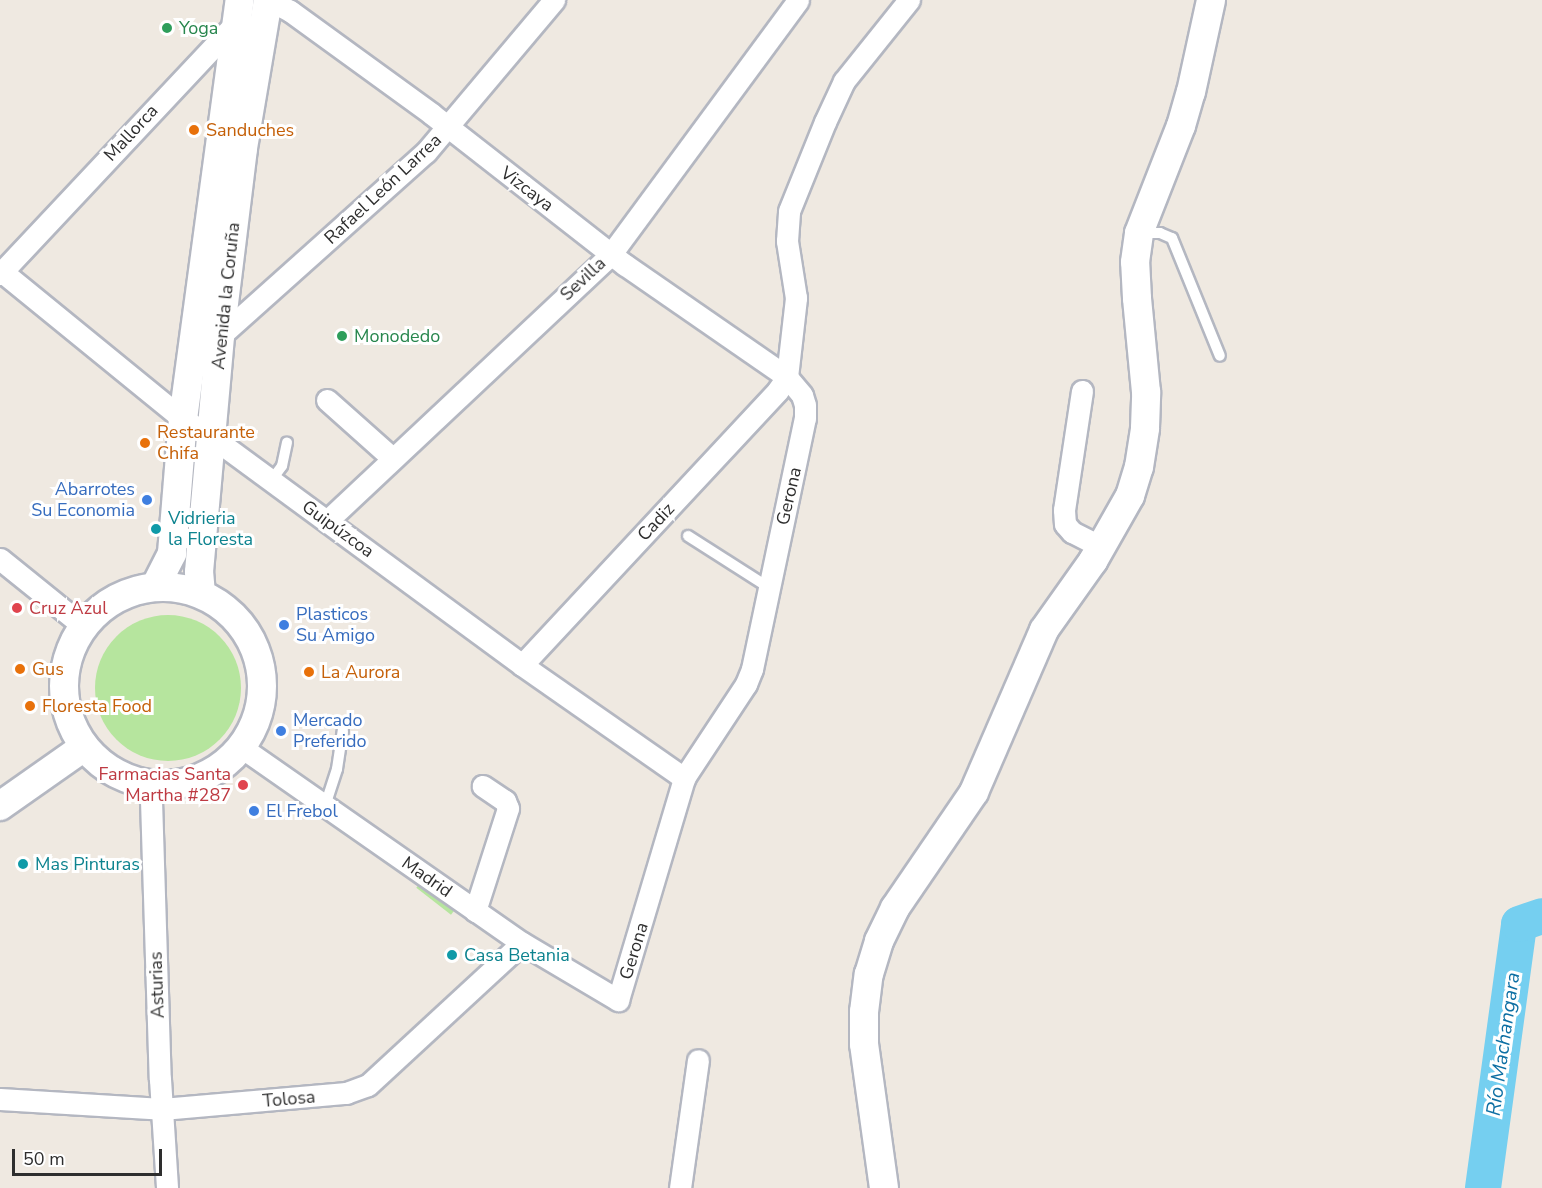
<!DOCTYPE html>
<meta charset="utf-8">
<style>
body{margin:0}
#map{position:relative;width:1542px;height:1188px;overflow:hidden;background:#efe9e1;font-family:"Nunito Sans",sans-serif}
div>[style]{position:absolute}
.green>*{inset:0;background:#b6e59e;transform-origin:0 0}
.round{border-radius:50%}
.river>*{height:36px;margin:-18px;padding:0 18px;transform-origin:18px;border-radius:18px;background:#75cff0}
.roads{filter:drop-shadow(2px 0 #b4b7c1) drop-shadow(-2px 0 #b4b7c1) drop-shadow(0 2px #b4b7c1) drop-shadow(0 -2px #b4b7c1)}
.lane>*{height:10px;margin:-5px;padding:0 5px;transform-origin:5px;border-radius:5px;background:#fff}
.street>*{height:21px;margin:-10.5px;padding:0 10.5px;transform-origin:10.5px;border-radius:10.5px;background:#fff}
.secondary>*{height:28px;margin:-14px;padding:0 14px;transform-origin:14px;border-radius:14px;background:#fff}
.secondary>.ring{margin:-14px;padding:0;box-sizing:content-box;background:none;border:28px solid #fff;border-radius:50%}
.dots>*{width:16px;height:16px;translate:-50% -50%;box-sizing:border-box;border:3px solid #fff;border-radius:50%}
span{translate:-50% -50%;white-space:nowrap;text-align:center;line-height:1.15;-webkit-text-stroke:6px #fff;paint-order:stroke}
.leisure-label{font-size:18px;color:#27864d}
.left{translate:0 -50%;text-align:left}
.food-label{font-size:18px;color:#c56008}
.street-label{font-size:18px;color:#2e2e2e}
.shop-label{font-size:18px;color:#366cbe}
.right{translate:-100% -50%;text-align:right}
.culture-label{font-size:18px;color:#0d838f}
.health-label{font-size:18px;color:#be3a42}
.water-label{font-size:20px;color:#0d6fa3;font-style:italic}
.scale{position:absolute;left:12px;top:1149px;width:150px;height:27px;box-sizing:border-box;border:3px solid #2e2e2e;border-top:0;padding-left:8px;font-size:18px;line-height:21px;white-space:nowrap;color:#2e2e2e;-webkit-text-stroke:4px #fff;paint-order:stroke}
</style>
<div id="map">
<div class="green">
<div class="round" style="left:95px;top:615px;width:146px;height:146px"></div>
<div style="left:420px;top:883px;width:44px;height:6px;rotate:38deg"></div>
</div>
<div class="river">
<div style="left:1483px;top:1188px;width:266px;rotate:-82.2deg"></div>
<div style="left:1519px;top:924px;width:24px;rotate:-19deg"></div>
</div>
<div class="roads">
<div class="lane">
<div style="left:1143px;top:233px;width:17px"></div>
<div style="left:1160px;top:233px;width:13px;rotate:23deg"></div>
<div style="left:1172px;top:238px;width:127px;rotate:67.9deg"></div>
<div style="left:271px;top:481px;width:19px;rotate:-54deg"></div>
<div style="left:282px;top:466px;width:24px;rotate:-78deg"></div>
<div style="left:688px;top:536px;width:95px;rotate:32.5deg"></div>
<div style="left:325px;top:806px;width:39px;rotate:-72deg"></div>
<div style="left:337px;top:769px;width:40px;rotate:-81.5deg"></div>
</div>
<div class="street">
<div style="left:0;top:270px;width:236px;rotate:39.2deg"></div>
<div style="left:183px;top:419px;width:34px;rotate:32deg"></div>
<div style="left:212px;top:437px;width:385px;rotate:36.3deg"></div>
<div style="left:522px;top:665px;width:198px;rotate:34.9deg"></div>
<div style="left:0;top:274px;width:351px;rotate:-46.8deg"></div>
<div style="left:220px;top:336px;width:276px;rotate:-41.8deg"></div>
<div style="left:426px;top:152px;width:199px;rotate:-49.9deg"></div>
<div style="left:1082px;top:391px;width:120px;rotate:98.6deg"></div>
<div style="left:1064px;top:510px;width:14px;rotate:86deg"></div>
<div style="left:1065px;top:524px;width:11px;rotate:49deg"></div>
<div style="left:1072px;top:532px;width:34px;rotate:27deg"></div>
<div style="left:327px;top:400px;width:87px;rotate:41.7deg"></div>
<div style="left:327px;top:521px;width:390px;rotate:-43.2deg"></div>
<div style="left:611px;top:254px;width:315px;rotate:-53.6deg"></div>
<div style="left:0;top:559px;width:107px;rotate:38.9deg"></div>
<div style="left:522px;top:665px;width:376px;rotate:-47deg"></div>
<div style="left:778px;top:390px;width:16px;rotate:-55deg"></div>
<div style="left:787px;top:377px;width:80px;rotate:-83.5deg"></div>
<div style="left:796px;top:298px;width:58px;rotate:-99deg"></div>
<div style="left:787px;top:241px;width:30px;rotate:-86deg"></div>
<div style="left:789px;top:211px;width:96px;rotate:-68deg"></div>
<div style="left:825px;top:122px;width:45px;rotate:-65.1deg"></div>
<div style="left:844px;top:81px;width:104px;rotate:-51.3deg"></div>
<div style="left:241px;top:747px;width:343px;rotate:34.9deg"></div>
<div style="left:522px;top:943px;width:112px;rotate:30.7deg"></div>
<div style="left:618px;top:1000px;width:232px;rotate:-73.4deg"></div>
<div style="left:684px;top:778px;width:113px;rotate:-56.6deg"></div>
<div style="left:746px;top:684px;width:16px;rotate:-68deg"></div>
<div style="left:752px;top:669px;width:257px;rotate:-78.1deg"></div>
<div style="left:805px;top:418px;width:13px;rotate:-90deg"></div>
<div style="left:805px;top:405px;width:10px;rotate:-107deg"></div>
<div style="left:802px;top:395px;width:23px;rotate:-130deg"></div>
<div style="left:787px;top:377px;width:197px;rotate:-145.3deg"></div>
<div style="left:625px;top:265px;width:245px;rotate:-142deg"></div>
<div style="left:432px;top:114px;width:175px;rotate:-144deg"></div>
<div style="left:290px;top:11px;width:24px;rotate:-152deg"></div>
<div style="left:145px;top:783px;width:18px;rotate:71deg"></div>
<div style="left:151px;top:800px;width:279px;rotate:88.2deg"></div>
<div style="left:160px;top:1079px;width:109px;rotate:86.3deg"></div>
<div style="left:475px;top:911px;width:108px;rotate:-72.2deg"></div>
<div style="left:508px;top:808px;width:8px;rotate:-113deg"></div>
<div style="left:505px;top:801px;width:27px;rotate:-146deg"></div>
<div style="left:0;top:1099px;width:162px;rotate:3.5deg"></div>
<div style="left:162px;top:1109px;width:185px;rotate:-5deg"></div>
<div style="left:346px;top:1093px;width:23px;rotate:-20deg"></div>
<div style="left:368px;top:1085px;width:209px;rotate:-42.7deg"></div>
<div style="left:680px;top:1188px;width:129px;rotate:-82deg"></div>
</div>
<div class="secondary">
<div style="left:155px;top:587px;width:38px;rotate:-63deg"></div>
<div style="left:172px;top:553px;width:134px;rotate:-85.3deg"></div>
<div style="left:183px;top:419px;width:423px;rotate:-82.3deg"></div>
<div class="ring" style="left:64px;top:587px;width:170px;height:170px"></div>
<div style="left:201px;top:594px;width:22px;rotate:-95deg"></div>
<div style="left:199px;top:572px;width:237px;rotate:-84.9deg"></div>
<div style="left:220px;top:336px;width:189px;rotate:-83deg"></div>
<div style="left:243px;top:148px;width:150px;rotate:-80.4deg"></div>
<div style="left:0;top:806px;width:103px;rotate:-35.1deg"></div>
<div style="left:884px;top:1188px;width:145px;rotate:-97.9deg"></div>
<div style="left:864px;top:1044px;width:32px;rotate:-90deg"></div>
<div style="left:864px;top:1012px;width:38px;rotate:-83deg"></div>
<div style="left:869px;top:974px;width:34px;rotate:-73deg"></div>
<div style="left:879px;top:941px;width:37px;rotate:-64deg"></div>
<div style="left:895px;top:908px;width:140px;rotate:-55.7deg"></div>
<div style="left:974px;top:792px;width:176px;rotate:-66.6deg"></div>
<div style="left:1044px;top:630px;width:85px;rotate:-54.6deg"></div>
<div style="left:1093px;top:561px;width:75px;rotate:-60.4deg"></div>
<div style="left:1130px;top:496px;width:30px;rotate:-73deg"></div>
<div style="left:1139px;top:467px;width:39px;rotate:-81deg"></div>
<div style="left:1145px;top:428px;width:36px;rotate:-88deg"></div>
<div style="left:1146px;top:392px;width:94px;rotate:-95.5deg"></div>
<div style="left:1137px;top:298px;width:36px;rotate:-93deg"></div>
<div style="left:1135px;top:262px;width:29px;rotate:-82deg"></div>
<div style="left:1139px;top:233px;width:115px;rotate:-68.6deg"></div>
<div style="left:1181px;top:126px;width:35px;rotate:-74deg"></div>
<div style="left:1191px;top:92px;width:94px;rotate:-77.7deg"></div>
</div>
</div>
<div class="dots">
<div style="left:167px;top:28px;background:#2e9e5b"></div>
<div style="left:194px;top:130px;background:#e8710a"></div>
<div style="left:342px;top:336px;background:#2e9e5b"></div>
<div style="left:145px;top:443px;background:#e8710a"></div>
<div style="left:147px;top:500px;background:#3f7fe0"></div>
<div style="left:156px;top:529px;background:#0f9aa8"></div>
<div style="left:17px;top:608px;background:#e0444e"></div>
<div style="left:284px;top:625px;background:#3f7fe0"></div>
<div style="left:20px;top:669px;background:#e8710a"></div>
<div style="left:309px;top:672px;background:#e8710a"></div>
<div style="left:30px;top:706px;background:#e8710a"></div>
<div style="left:281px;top:731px;background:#3f7fe0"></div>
<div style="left:243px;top:785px;background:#e0444e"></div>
<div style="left:254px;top:811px;background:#3f7fe0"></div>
<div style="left:23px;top:864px;background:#0f9aa8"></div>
<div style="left:452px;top:955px;background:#0f9aa8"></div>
</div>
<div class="leisure-label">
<span class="left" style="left:179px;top:28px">Yoga</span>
<span class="left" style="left:354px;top:336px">Monodedo</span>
</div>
<div class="food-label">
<span class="left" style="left:206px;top:130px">Sanduches</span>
<span class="left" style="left:157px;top:443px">Restaurante<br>Chifa</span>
<span class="left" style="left:32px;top:669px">Gus</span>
<span class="left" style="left:321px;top:672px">La Aurora</span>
<span class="left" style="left:42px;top:706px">Floresta Food</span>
</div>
<div class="street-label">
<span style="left:131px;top:133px;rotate:-47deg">Mallorca</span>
<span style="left:383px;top:189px;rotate:-43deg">Rafael León Larrea</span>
<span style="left:527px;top:189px;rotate:37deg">Vizcaya</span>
<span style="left:583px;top:279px;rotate:-43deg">Sevilla</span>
<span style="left:226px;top:296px;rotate:-84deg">Avenida la Coruña</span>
<span style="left:789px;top:496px;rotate:-77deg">Gerona</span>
<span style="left:656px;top:522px;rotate:-47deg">Cadiz</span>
<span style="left:338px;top:529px;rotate:36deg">Guipúzcoa</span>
<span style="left:427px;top:877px;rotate:35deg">Madrid</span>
<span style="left:634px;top:951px;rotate:-73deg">Gerona</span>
<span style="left:157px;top:985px;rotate:-92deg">Asturias</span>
<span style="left:289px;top:1099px;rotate:-5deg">Tolosa</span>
</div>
<div class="shop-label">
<span class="right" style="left:135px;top:500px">Abarrotes<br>Su Economia</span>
<span class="left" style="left:296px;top:625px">Plasticos<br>Su Amigo</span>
<span class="left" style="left:293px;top:731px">Mercado<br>Preferido</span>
<span class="left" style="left:266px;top:811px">El Frebol</span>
</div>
<div class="culture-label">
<span class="left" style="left:168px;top:529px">Vidrieria<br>la Floresta</span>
<span class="left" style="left:35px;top:864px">Mas Pinturas</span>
<span class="left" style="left:464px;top:955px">Casa Betania</span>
</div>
<div class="health-label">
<span class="left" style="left:29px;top:608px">Cruz Azul</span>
<span class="right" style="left:231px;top:785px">Farmacias Santa<br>Martha #287</span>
</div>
<div class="water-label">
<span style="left:1503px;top:1044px;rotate:-82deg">Río Machangara</span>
</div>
<div class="scale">50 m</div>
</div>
